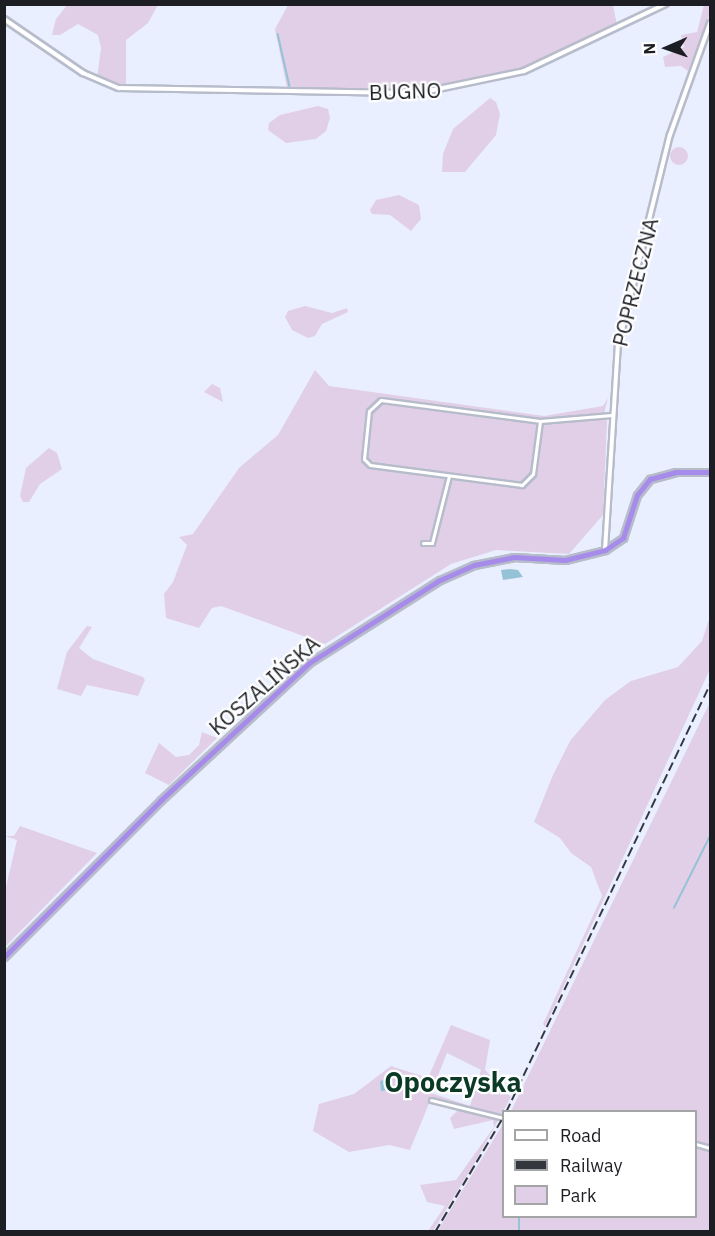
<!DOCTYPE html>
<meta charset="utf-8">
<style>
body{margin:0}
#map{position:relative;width:715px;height:1236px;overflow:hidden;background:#eaefff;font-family:"IBM Plex Sans",sans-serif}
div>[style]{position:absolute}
.green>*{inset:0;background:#e0cfe6}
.round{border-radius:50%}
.water>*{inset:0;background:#94c2d7}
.stream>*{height:1.5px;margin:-0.75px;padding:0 0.75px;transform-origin:0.75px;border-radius:0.75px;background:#94c2d7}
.roads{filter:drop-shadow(2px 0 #b7bccb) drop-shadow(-2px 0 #b7bccb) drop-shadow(0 2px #b7bccb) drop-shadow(0 -2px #b7bccb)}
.minor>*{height:3px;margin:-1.5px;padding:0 1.5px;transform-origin:1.5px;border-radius:1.5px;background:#fff}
.tertiary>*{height:4px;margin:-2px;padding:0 2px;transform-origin:2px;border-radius:2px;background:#fff}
.trunk>*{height:5px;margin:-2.5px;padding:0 2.5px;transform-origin:2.5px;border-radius:2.5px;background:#a78beb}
.rail>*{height:1.5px;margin-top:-0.75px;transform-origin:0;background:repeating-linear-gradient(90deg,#34373e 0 9px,transparent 0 13.5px)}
span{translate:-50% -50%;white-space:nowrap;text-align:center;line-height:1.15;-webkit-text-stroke:4.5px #fff;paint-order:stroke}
.street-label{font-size:21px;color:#1c1e24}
.district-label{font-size:27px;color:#0a3926;font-weight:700}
.frame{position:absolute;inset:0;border:6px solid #1c1e24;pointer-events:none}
.legend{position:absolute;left:502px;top:1110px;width:195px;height:108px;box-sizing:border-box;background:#fff;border:2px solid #a4a5a7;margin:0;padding:8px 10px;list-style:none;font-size:18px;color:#1c1e24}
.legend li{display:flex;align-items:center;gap:12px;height:30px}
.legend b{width:30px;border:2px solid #a4a5a7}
.north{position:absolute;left:637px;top:18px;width:60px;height:60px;-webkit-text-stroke:4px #fff;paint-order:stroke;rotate:268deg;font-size:16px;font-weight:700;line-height:24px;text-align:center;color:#1c1e24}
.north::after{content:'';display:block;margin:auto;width:21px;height:27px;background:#1c1e24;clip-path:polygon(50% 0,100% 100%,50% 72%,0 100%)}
</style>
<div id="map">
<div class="green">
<div style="clip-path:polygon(67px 5px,158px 5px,148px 23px,126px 40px,126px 86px,97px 78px,101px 48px,98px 35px,78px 24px,60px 35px,52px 35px,56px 19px)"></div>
<div style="clip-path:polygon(288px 5px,613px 5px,617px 25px,510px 74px,419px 91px,287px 88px,275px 29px)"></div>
<div style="clip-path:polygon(704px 5px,710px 5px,709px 16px,688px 71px,681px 66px,665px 67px,663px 57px,684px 47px,681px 35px,697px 32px)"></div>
<div style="clip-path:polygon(490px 98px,496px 102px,500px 114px,496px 135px,465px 172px,442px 172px,443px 154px,453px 129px)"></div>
<div style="clip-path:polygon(318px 106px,328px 109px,330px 118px,326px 131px,316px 139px,286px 143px,268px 130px,269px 123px,280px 115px)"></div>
<div class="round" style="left:670px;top:147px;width:18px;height:18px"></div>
<div style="clip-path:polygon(399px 195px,419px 205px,421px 219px,411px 231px,390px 215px,372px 214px,370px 210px,376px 200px)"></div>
<div style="clip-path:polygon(305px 306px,332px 313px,347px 308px,348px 312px,322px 324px,315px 336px,308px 338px,292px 330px,285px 317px,288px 311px)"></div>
<div style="clip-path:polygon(315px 370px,329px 386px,544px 416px,603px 406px,608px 398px,603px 418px,607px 421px,603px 515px,569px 554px,496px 550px,451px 564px,325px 644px,221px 606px,212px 608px,199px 628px,166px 618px,164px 594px,173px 582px,187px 545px,179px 537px,193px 534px,239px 468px,278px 435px)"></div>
<div style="clip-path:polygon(212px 384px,220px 388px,223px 402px,204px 392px)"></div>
<div style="clip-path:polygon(49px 448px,57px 453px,62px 469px,40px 484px,29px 502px,23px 502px,20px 496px,26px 468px)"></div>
<div style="clip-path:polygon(710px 616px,710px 669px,545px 1027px,543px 1024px,602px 896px,591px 867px,571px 853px,560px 838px,534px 822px,553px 775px,570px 741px,605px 700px,631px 681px,678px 667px,702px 641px)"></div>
<div style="clip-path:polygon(87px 626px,92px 627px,79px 648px,93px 659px,143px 677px,145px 680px,138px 696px,87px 685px,81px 696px,57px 689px,67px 652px)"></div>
<div style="clip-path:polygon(710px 702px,710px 1231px,437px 1232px,503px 1124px,504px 1216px,696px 1216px,696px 1112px,511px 1111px)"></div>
<div style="clip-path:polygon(202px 732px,217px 738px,169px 785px,145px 773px,159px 743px,176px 757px,189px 755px,199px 745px)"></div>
<div style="clip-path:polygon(20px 826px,97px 853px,5px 947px,5px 891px,17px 840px,5px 836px,14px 836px)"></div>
<div style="clip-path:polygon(evenodd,451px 1025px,490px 1040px,485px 1070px,511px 1097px,477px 1159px,433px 1231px,428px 1231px,445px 1206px,427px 1202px,420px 1185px,456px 1180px,494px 1127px,493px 1120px,454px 1129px,450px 1118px,460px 1108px,430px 1101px,410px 1150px,389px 1145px,349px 1152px,313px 1131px,319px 1104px,354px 1094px,391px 1066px,428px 1078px,451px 1025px,447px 1053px,481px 1070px,470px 1106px,431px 1093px,447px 1053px)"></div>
</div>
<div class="water">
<div style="clip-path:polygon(510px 569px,518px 570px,523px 577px,503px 580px,501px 570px)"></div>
<div style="clip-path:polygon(393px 1078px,389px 1090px,381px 1091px,380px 1081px)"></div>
</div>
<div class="stream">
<div style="left:278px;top:34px;width:54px;rotate:77.2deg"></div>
<div style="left:674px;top:908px;width:80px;rotate:-63.4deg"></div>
<div style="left:519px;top:1232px;width:16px;rotate:-90deg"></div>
</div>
<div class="roads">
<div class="minor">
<div style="left:540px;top:421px;width:53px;rotate:97.5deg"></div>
<div style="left:533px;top:474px;width:16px;rotate:135deg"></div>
<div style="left:522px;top:485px;width:153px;rotate:-172.5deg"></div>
<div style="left:370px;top:465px;width:8px;rotate:-135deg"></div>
<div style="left:364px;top:459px;width:48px;rotate:-84.1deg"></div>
<div style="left:369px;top:411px;width:16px;rotate:-43deg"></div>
<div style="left:381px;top:400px;width:160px;rotate:7.5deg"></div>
<div style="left:540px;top:421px;width:72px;rotate:-4.8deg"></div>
<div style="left:423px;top:543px;width:9px"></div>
<div style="left:432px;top:543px;width:69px;rotate:-75.8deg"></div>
<div style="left:431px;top:1100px;width:75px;rotate:13.9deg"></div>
<div style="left:696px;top:1144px;width:15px;rotate:16deg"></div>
</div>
<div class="tertiary">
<div style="left:4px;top:19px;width:96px;rotate:34.4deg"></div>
<div style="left:83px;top:73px;width:39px;rotate:23deg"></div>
<div style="left:119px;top:88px;width:300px;rotate:1deg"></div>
<div style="left:419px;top:93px;width:107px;rotate:-11.8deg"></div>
<div style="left:524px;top:71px;width:157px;rotate:-25.3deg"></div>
<div style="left:605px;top:550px;width:204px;rotate:-86.4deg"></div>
<div style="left:618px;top:346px;width:217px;rotate:-76.2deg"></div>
<div style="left:670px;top:135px;width:119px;rotate:-70.3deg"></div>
</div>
<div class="trunk">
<div style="left:4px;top:957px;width:222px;rotate:-45deg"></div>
<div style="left:161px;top:800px;width:202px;rotate:-42.8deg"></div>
<div style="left:309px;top:663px;width:155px;rotate:-32.4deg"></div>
<div style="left:440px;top:580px;width:37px;rotate:-24deg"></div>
<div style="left:474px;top:565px;width:41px;rotate:-11.3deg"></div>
<div style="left:514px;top:557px;width:51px;rotate:3.4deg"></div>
<div style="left:565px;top:560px;width:41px;rotate:-14deg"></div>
<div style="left:605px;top:550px;width:22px;rotate:-34deg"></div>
<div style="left:623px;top:538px;width:45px;rotate:-72deg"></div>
<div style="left:637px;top:495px;width:21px;rotate:-51deg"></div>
<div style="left:650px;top:479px;width:27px;rotate:-15deg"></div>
<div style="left:676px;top:472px;width:34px"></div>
</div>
</div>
<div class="rail">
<div style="left:506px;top:1112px;width:473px;rotate:-64.5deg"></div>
<div style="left:435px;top:1232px;width:135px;rotate:-59.3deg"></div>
</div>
<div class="street-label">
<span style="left:405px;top:91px;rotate:-2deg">BUGNO</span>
<span style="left:635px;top:282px;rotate:-76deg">POPRZECZNA</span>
<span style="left:264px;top:685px;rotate:-41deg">KOSZALIŃSKA</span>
</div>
<div class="district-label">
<span style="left:453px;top:1082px">Opoczyska</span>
</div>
<div class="frame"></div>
<ul class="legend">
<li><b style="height:8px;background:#fff"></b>Road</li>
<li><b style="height:8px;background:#34373e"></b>Railway</li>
<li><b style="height:16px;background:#e0cfe6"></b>Park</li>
</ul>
<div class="north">N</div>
</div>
